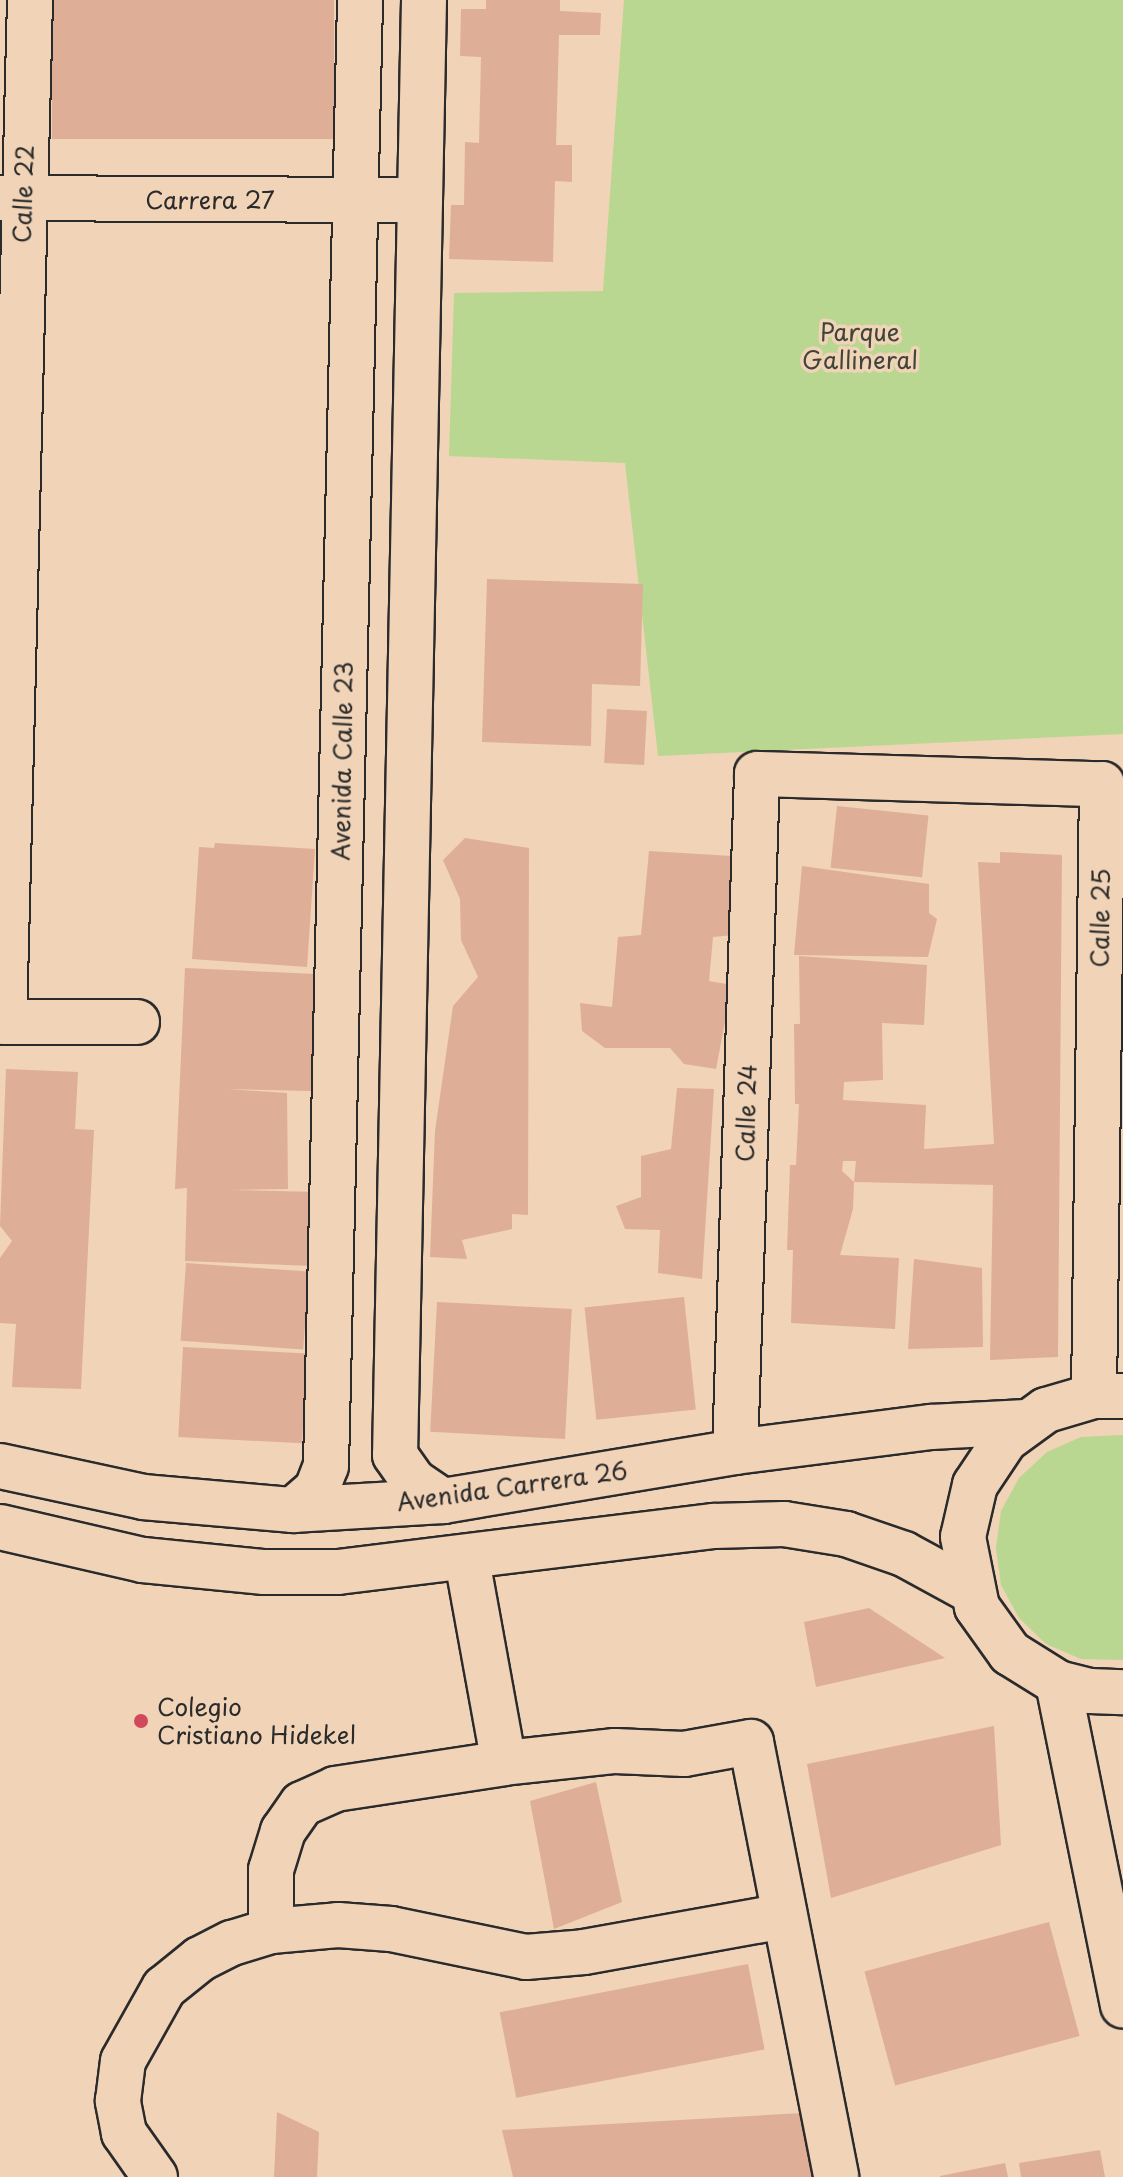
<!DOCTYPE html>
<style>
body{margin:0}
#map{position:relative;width:1123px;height:2177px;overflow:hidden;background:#f1d3b7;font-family:"Playpen Sans",sans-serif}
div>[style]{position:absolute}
.green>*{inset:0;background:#b9d790}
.building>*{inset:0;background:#dfae97;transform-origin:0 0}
.roads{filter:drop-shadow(2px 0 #2b2b2b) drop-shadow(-2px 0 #2b2b2b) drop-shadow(0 2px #2b2b2b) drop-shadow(0 -2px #2b2b2b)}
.street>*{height:44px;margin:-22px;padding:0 22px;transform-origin:22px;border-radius:22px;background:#f1d3b7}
.secondary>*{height:44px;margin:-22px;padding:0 22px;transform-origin:22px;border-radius:22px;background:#f1d3b7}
.dots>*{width:22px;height:22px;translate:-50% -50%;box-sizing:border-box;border:4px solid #f1d3b7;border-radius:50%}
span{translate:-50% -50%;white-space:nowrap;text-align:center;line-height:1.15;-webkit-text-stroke:7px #f1d3b7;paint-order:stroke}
.street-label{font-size:24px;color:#2b2b2b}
.park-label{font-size:24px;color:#40453a}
.poi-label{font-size:24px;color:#2b2b2b}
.left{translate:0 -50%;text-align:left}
</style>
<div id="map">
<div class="green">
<div style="clip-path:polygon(624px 0,1123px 0,1123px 734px,658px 756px,625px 463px,449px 456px,454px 293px,603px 291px)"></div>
<div style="clip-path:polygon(1123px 1435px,1123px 1660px,1081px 1659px,1046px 1644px,1019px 1618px,1001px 1585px,996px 1548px,1001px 1511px,1019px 1478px,1047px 1452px,1081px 1437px)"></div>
</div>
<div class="building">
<div style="left:52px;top:0;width:282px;height:139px"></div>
<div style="clip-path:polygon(486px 0,560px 0,560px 11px,601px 13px,600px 35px,559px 35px,556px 145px,572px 145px,572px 182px,555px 181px,553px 262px,449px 259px,451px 205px,464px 205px,465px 142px,479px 143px,481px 57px,460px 56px,461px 9px,486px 9px)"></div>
<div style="clip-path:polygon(487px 579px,643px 584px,640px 686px,592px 684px,591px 746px,482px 742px)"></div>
<div style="left:607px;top:709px;width:40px;height:54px;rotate:3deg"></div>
<div style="left:837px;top:806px;width:92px;height:62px;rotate:6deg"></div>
<div style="clip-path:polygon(465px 838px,529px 848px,528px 1215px,512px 1214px,512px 1229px,462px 1240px,467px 1259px,430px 1257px,435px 1131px,453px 1006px,478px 977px,461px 940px,460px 899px,443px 860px)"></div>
<div style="clip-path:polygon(215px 843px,315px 849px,307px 967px,192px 959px,199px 847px,214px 848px)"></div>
<div style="clip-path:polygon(649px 851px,732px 856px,734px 935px,713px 937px,709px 981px,732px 985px,716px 1069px,684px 1064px,670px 1048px,605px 1048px,582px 1031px,580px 1003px,612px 1007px,618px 937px,641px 935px)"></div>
<div style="clip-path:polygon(evenodd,1000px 852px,1062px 855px,1058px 1357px,990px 1360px,993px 1185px,854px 1182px,853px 1209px,840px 1255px,899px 1258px,895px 1329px,791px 1323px,793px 1250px,787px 1250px,790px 1165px,796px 1165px,799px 1104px,795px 1104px,794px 1024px,800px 1024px,799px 956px,927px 965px,924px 1025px,882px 1023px,883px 1080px,844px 1082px,843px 1100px,926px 1105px,924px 1149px,994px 1144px,978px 862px,1000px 863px,1000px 852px,843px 1161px,856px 1161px,854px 1182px,842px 1171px,843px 1161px)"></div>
<div style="clip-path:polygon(802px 866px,929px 884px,929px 913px,937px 919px,928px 957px,794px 955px)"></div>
<div style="clip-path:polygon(185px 968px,316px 974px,311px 1091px,227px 1089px,287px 1093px,288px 1189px,230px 1190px,317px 1192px,314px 1266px,185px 1261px,187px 1188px,175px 1189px)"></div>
<div style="clip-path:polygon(6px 1069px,78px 1072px,75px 1129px,94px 1130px,81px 1389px,12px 1387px,16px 1324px,0 1323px,0 1258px,12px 1241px,0 1226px)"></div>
<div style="clip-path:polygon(677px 1088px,714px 1089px,702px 1279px,658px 1273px,660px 1230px,625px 1229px,616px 1206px,641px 1197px,641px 1156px,671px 1149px)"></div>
<div style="clip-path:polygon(914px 1259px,982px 1268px,983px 1347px,908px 1349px)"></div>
<div style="left:186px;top:1263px;width:123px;height:78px;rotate:4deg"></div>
<div style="left:684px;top:1297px;width:113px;height:100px;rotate:84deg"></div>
<div style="left:437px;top:1302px;width:135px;height:130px;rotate:3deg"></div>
<div style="left:183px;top:1347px;width:124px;height:90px;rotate:3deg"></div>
<div style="clip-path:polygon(869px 1608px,945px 1658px,816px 1687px,804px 1622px)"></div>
<div style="clip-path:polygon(994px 1726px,1001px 1845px,831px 1898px,807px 1764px)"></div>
<div style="clip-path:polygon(596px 1782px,622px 1902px,554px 1929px,530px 1801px)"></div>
<div style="left:1049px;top:1922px;width:118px;height:191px;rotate:75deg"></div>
<div style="left:748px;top:1964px;width:87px;height:253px;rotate:79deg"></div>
<div style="clip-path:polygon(277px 2112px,319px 2132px,317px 2177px,274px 2177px)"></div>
<div style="clip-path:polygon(803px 2113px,826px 2177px,513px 2177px,502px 2130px)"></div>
<div style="clip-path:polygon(1100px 2150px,1105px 2177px,1021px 2177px,1019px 2163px)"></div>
<div style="clip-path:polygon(1005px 2163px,1008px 2177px,940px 2177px,940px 2176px)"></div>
</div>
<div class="roads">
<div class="street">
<div style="left:30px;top:0;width:1022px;rotate:91.46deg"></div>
<div style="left:4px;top:1022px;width:133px"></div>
<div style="left:424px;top:0;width:1455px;rotate:91.14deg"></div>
<div style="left:395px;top:1455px;width:32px;rotate:55deg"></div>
<div style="left:413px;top:1481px;width:36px;rotate:34deg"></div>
<div style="left:0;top:198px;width:420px;rotate:0.3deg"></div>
<div style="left:735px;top:1452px;width:678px;rotate:-88.14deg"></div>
<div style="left:757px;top:774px;width:345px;rotate:1.7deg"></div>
<div style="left:1102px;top:784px;width:612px;rotate:90.75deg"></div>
<div style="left:293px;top:1510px;width:32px;rotate:-41deg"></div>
<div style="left:317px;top:1489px;width:25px;rotate:-69deg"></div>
<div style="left:326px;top:1466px;width:1466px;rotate:-88.67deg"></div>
<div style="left:467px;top:1560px;width:206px;rotate:79.7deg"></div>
<div style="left:271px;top:1931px;width:61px;rotate:-90deg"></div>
<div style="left:271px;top:1870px;width:41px;rotate:-72.9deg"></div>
<div style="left:283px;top:1831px;width:33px;rotate:-55deg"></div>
<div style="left:302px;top:1804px;width:36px;rotate:-24deg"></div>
<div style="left:335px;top:1789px;width:171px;rotate:-8.7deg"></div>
<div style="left:504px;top:1763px;width:112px;rotate:-6.2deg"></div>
<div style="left:615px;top:1751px;width:69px;rotate:2.5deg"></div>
<div style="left:684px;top:1754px;width:68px;rotate:-10.2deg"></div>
<div style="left:751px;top:1742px;width:443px;rotate:78.9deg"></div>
<div style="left:155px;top:2177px;width:54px;rotate:-125.2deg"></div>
<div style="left:124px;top:2133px;width:33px;rotate:-101deg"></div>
<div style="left:118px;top:2101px;width:40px;rotate:-82.9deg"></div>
<div style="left:123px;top:2061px;width:84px;rotate:-60.7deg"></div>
<div style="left:164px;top:1988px;width:46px;rotate:-38.9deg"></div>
<div style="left:200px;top:1959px;width:36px;rotate:-27deg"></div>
<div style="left:232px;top:1943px;width:41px;rotate:-17.1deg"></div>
<div style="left:271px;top:1931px;width:67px;rotate:-5.1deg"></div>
<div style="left:338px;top:1925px;width:53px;rotate:4.3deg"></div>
<div style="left:391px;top:1929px;width:138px;rotate:11.7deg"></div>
<div style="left:526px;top:1957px;width:58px;rotate:-4.9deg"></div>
<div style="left:584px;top:1952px;width:203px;rotate:-10.2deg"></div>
</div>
<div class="secondary">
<div style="left:1123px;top:1396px;width:29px;rotate:180deg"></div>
<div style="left:1094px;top:1396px;width:50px;rotate:163.7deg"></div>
<div style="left:1046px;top:1410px;width:51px;rotate:143.8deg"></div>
<div style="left:1005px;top:1440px;width:54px;rotate:123.7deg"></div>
<div style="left:975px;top:1485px;width:53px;rotate:103deg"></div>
<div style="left:963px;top:1537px;width:71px;rotate:78.7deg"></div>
<div style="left:977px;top:1607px;width:57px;rotate:54.3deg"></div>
<div style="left:1010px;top:1653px;width:57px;rotate:32deg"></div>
<div style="left:1058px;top:1683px;width:33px;rotate:14deg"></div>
<div style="left:1090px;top:1691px;width:33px;rotate:2deg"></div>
<div style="left:0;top:1466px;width:146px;rotate:12.2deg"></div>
<div style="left:143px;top:1497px;width:151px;rotate:5deg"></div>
<div style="left:293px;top:1510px;width:150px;rotate:-3.4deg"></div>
<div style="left:443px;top:1501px;width:296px;rotate:-9.5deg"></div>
<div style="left:735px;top:1452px;width:198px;rotate:-7.3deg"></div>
<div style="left:931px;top:1427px;width:95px;rotate:-3deg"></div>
<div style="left:0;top:1527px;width:147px;rotate:13deg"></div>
<div style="left:143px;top:1560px;width:122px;rotate:5.7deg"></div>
<div style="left:264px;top:1572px;width:74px"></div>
<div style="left:338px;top:1572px;width:379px;rotate:-7deg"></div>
<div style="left:714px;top:1526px;width:70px;rotate:-1.6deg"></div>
<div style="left:784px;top:1524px;width:63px;rotate:9.2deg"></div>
<div style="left:846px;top:1534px;width:61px;rotate:19deg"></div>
<div style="left:904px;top:1554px;width:75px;rotate:28.6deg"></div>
<div style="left:1058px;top:1683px;width:329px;rotate:78.6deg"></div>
</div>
</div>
<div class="dots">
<div style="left:141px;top:1721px;background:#d1495b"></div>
</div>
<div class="street-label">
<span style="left:23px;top:194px;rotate:-88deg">Calle 22</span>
<span style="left:210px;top:200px">Carrera 27</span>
<span style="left:342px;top:761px;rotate:-89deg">Avenida Calle 23</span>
<span style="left:1100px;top:918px;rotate:-89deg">Calle 25</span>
<span style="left:746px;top:1113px;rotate:-88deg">Calle 24</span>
<span style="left:512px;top:1486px;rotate:-8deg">Avenida Carrera 26</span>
</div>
<div class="park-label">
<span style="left:860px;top:346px">Parque<br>Gallineral</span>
</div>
<div class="poi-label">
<span class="left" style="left:157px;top:1721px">Colegio<br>Cristiano Hidekel</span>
</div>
</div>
